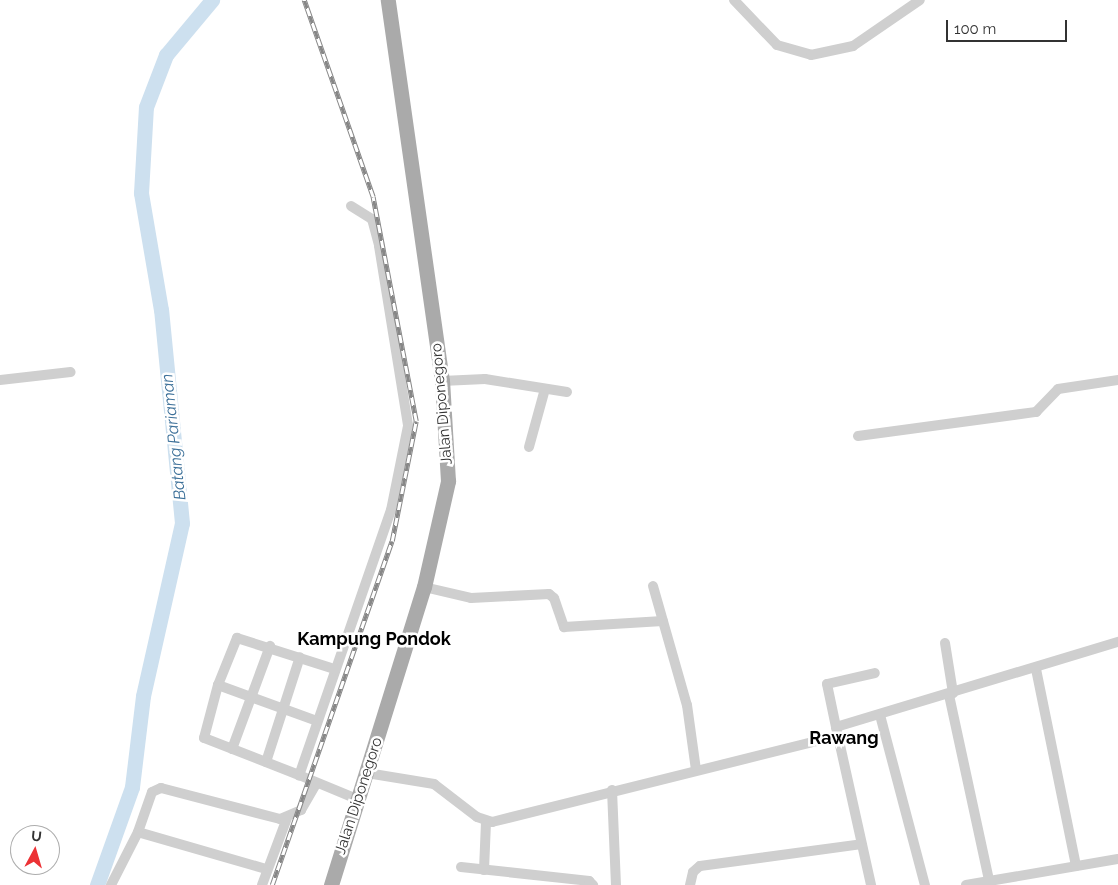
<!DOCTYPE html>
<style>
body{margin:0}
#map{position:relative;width:1118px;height:885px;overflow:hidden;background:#fff;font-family:Raleway,sans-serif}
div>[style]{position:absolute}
.river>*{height:15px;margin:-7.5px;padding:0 7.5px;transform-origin:7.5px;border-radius:7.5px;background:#cde0ef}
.minor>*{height:10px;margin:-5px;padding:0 5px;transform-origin:5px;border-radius:5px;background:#cfcfcf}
.primary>*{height:15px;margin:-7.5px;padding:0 7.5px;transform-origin:7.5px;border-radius:7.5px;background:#aaa}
.rail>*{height:4.5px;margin-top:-2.25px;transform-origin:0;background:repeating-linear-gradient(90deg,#fff 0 8px,#878787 0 16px);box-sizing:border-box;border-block:1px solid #878787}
span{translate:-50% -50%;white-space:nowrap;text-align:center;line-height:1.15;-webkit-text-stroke:5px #fff;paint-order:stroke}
.street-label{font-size:15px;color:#323232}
.water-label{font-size:16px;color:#3c7099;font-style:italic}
.quarter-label{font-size:18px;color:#000;font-weight:700}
.north{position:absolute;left:10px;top:825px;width:50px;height:50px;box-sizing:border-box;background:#fff;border:1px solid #adadad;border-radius:50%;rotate:6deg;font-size:14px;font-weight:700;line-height:20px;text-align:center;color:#323232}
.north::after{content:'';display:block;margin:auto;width:18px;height:22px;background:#ec3235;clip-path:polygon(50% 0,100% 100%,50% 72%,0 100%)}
.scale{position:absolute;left:946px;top:20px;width:121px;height:22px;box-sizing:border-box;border:2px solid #323232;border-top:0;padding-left:6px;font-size:15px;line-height:18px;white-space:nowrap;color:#323232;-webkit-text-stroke:4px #fff;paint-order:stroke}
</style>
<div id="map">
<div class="river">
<div style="left:97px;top:885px;width:104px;rotate:-70.3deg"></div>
<div style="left:132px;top:787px;width:92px;rotate:-83.1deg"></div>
<div style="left:143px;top:696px;width:177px;rotate:-77.3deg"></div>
<div style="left:182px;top:523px;width:214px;rotate:-95.6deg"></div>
<div style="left:161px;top:310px;width:119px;rotate:-99.7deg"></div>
<div style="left:141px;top:193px;width:86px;rotate:-86.7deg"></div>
<div style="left:146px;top:107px;width:56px;rotate:-69deg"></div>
<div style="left:166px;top:55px;width:72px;rotate:-50.1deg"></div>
</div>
<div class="minor">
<div style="left:734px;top:0;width:62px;rotate:46.3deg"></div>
<div style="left:777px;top:45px;width:35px;rotate:16deg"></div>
<div style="left:811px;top:55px;width:43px;rotate:-12.1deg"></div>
<div style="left:853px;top:46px;width:81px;rotate:-34.5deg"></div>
<div style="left:351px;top:206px;width:25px;rotate:32deg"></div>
<div style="left:372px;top:219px;width:28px;rotate:75deg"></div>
<div style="left:379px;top:246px;width:182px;rotate:80.8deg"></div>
<div style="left:408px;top:426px;width:86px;rotate:101.4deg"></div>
<div style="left:391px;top:510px;width:281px;rotate:109.1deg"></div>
<div style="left:299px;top:775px;width:65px;rotate:22.6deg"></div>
<div style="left:0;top:380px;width:71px;rotate:-6.4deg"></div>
<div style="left:442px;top:381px;width:43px;rotate:-2.7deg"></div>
<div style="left:485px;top:379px;width:83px;rotate:9deg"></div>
<div style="left:858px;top:436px;width:180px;rotate:-7.7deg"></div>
<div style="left:1036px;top:412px;width:32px;rotate:-46deg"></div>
<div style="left:1058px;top:389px;width:61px;rotate:-8.5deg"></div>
<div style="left:529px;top:447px;width:60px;rotate:-74.6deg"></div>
<div style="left:653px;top:586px;width:124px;rotate:74.1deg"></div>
<div style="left:687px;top:705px;width:66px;rotate:82.1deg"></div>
<div style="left:424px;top:587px;width:48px;rotate:13.2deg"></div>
<div style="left:471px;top:598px;width:78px;rotate:-2.9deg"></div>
<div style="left:549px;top:594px;width:6px;rotate:39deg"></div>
<div style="left:554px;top:598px;width:31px;rotate:71deg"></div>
<div style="left:564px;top:627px;width:99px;rotate:-3.5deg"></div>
<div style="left:945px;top:643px;width:51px;rotate:80.9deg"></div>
<div style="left:1036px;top:669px;width:201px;rotate:78.5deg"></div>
<div style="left:218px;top:685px;width:105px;rotate:20deg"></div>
<div style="left:949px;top:695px;width:189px;rotate:77.8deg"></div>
<div style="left:880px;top:715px;width:176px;rotate:75.2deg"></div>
<div style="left:836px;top:727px;width:44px;rotate:-101.8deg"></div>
<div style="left:827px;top:684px;width:49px;rotate:-12.9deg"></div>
<div style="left:838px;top:736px;width:153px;rotate:77.5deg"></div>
<div style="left:232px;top:749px;width:110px;rotate:-69.7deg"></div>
<div style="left:266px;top:762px;width:110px;rotate:-72.1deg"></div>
<div style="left:367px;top:773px;width:68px;rotate:9.3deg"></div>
<div style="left:434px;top:784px;width:54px;rotate:37.5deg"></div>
<div style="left:477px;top:817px;width:16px;rotate:18deg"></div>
<div style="left:492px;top:822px;width:357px;rotate:-14deg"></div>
<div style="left:838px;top:736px;width:9px;rotate:-103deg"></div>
<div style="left:836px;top:727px;width:295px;rotate:-16.8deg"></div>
<div style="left:299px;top:775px;width:102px;rotate:-158.7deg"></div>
<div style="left:204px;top:738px;width:55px;rotate:-75.2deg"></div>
<div style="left:218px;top:685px;width:51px;rotate:-68deg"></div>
<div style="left:237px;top:638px;width:103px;rotate:17.6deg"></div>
<div style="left:612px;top:790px;width:95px;rotate:87.6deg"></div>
<div style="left:461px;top:867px;width:129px;rotate:6.2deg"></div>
<div style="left:589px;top:881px;width:6px;rotate:45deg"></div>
<div style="left:266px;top:869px;width:133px;rotate:-163.9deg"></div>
<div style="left:138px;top:832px;width:42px;rotate:-70.7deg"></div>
<div style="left:152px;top:792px;width:10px;rotate:-24deg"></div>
<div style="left:161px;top:788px;width:123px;rotate:14.6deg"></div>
<div style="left:280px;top:819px;width:23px;rotate:-23deg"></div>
<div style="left:301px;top:810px;width:30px;rotate:-60deg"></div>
<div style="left:484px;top:870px;width:48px;rotate:-87.6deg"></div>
<div style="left:111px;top:885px;width:59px;rotate:-63deg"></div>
<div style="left:262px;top:885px;width:72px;rotate:-69.5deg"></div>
<div style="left:690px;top:885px;width:13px;rotate:-77deg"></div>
<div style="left:693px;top:872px;width:9px;rotate:-41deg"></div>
<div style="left:700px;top:866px;width:163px;rotate:-7.7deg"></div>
<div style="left:966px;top:885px;width:154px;rotate:-9.7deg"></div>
</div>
<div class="primary">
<div style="left:331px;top:885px;width:312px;rotate:-72.7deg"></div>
<div style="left:424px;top:587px;width:109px;rotate:-77.2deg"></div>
<div style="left:448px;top:481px;width:100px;rotate:-93.4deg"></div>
<div style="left:442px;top:381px;width:385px;rotate:-98.1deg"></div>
</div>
<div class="rail">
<div style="left:272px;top:885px;width:364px;rotate:-70.8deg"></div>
<div style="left:392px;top:541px;width:122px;rotate:-78.7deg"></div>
<div style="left:416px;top:421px;width:228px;rotate:-100.9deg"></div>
<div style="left:373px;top:197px;width:209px;rotate:-109.3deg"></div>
</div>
<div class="street-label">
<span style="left:442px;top:404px;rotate:-95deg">Jalan Diponegoro</span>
<span style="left:359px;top:796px;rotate:-72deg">Jalan Diponegoro</span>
</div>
<div class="water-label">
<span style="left:174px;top:437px;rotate:-96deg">Batang Pariaman</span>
</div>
<div class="quarter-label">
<span style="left:374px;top:639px">Kampung Pondok</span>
<span style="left:844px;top:738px">Rawang</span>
</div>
<div class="north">U</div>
<div class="scale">100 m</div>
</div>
